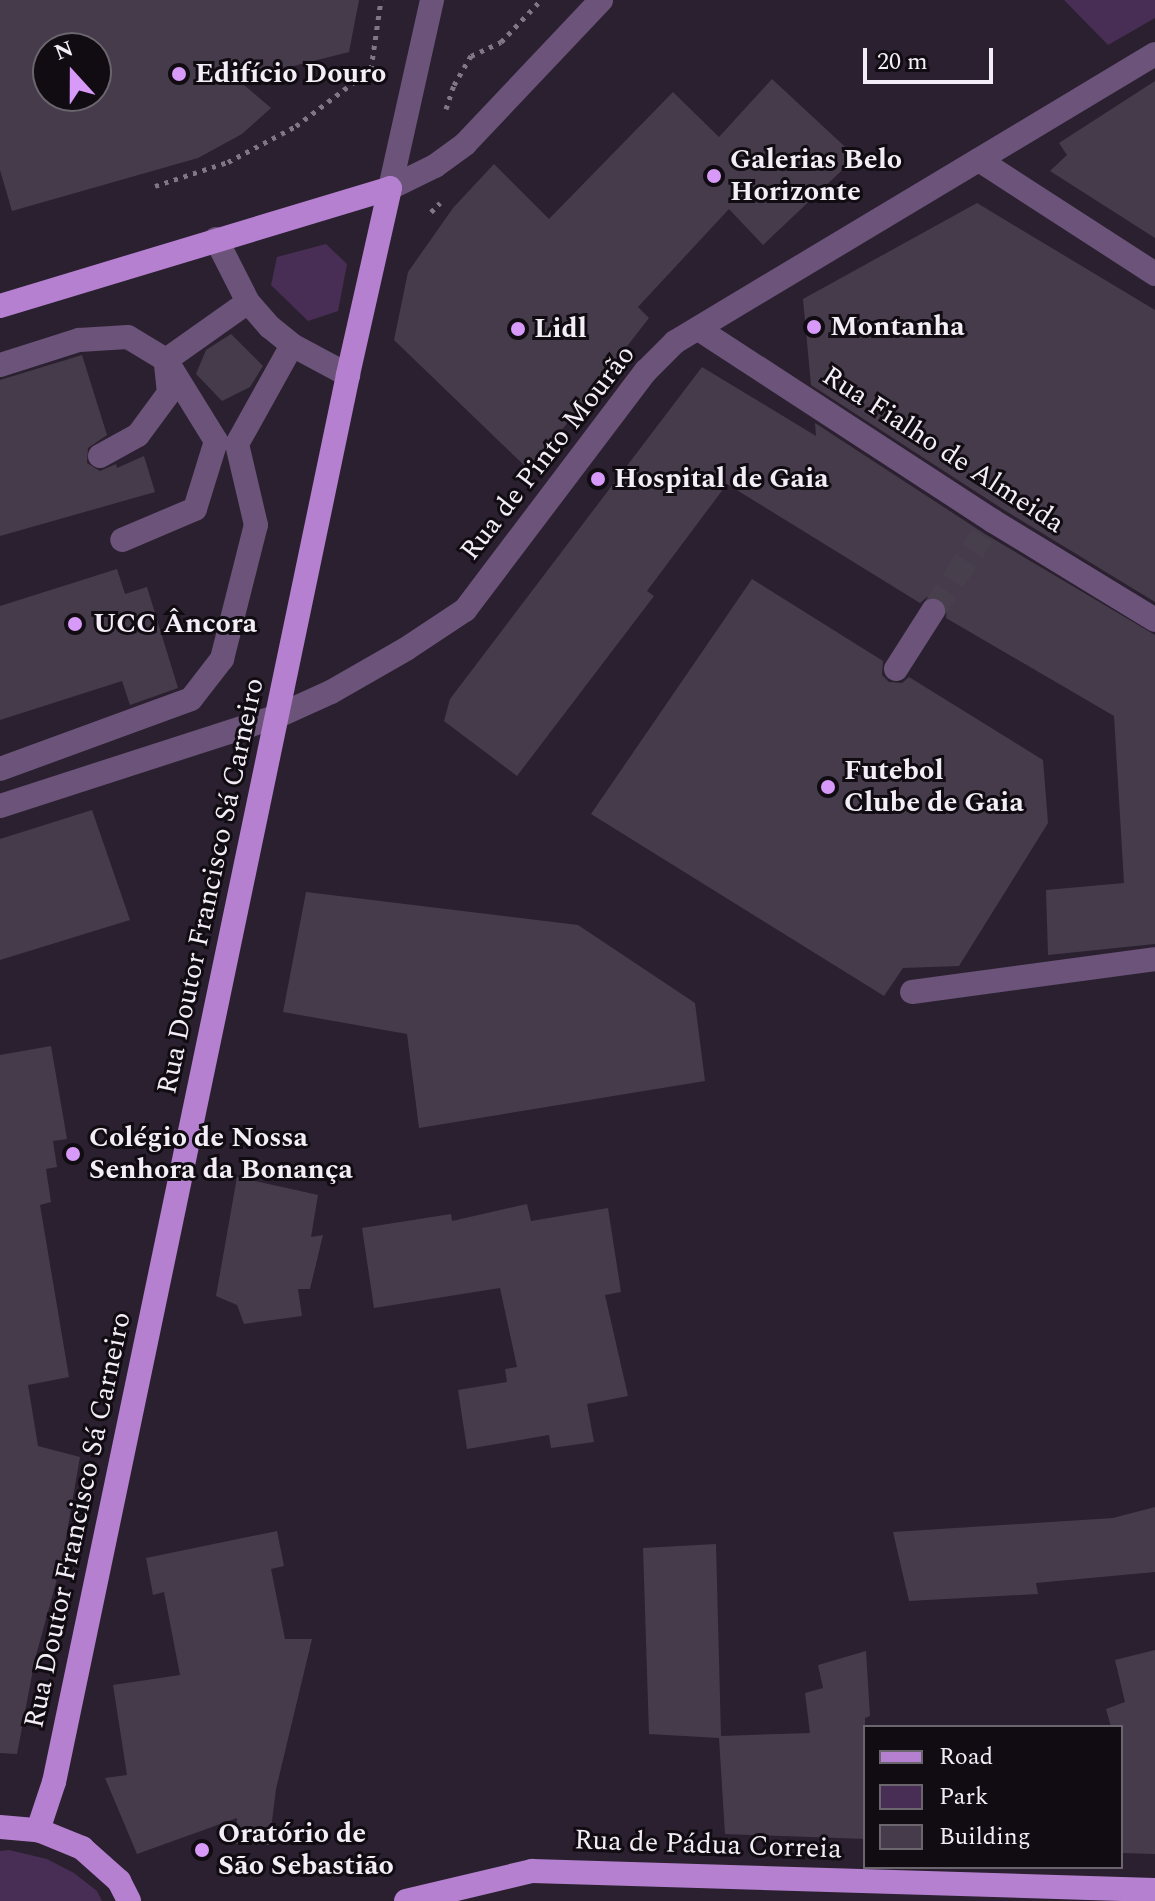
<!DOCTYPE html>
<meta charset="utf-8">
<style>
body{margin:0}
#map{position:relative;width:1155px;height:1901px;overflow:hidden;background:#2a202f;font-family:Spectral,serif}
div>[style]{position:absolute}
.green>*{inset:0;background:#482e55}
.building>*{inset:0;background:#463b4b}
.minor-tunnel>*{height:24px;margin-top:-12px;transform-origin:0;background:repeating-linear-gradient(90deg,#483f4d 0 24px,transparent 0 36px)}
.path>*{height:5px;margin-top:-2.5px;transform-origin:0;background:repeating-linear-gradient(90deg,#7f7784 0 4px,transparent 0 10px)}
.minor>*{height:24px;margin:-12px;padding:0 12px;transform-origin:12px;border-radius:12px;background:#6c5379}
.major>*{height:24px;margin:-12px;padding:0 12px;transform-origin:12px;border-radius:12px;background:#b480cf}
.dots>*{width:22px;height:22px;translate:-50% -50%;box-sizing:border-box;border:4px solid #100c12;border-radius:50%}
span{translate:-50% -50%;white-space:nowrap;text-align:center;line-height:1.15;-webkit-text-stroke:6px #100c12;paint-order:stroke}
.poi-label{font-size:28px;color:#f3edf7;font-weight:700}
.left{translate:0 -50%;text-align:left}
.street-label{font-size:28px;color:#f3edf7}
.legend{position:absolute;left:863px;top:1725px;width:260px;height:144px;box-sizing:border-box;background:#100c12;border:2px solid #6b666e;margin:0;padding:10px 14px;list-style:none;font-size:24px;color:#f3edf7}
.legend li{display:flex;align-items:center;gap:16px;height:40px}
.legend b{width:40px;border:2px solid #6b666e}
.north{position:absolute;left:32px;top:32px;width:80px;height:80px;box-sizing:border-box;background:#100c12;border:2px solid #6b666e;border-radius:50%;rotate:339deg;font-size:22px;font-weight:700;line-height:32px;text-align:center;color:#f3edf7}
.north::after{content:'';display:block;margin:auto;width:28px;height:36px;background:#d89af8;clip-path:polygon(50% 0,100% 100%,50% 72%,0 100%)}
.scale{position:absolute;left:863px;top:48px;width:130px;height:36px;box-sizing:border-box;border:4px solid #f3edf7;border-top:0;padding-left:10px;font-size:24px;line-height:28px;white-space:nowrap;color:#f3edf7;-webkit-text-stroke:6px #100c12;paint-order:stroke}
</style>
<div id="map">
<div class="green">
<div style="clip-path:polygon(1064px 0,1155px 0,1155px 18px,1108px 45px)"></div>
<div style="clip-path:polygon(326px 244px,347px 264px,338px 311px,308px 321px,271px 285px,277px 257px)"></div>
<div style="clip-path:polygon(9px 1850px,47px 1859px,74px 1873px,97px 1891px,102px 1901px,0 1901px,0 1851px)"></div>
</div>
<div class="building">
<div style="clip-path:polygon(evenodd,0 0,359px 0,349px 52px,238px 80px,271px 108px,242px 134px,198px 158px,12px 211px,0 170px,0 0,48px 48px,96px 48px,96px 96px,48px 96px,48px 48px)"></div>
<div style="clip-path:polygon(772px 79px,856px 157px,763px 245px,729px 209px,638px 307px,649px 318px,530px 471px,394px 340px,408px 272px,453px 208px,494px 164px,549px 219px,673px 92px,719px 137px)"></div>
<div style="clip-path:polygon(1155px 81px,1155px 238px,1050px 171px,1067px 155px,1059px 143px)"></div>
<div style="clip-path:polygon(977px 203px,1155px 310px,1155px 602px,1001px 508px,811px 385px,803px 299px)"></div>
<div style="clip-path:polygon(231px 334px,263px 366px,250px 387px,222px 401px,196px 374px,206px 350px)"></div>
<div style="clip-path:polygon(82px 355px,107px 435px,88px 448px,87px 463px,100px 471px,116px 464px,117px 468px,144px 456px,155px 492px,0 536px,0 380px)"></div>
<div style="clip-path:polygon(702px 367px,816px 436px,815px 423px,985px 534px,1155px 635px,1155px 944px,1048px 955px,1046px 890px,1124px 883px,1114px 716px,946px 618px,947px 605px,940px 598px,927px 597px,920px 603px,727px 484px,647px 591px,654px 596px,517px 776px,444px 721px,450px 699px)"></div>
<div style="clip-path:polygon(117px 569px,125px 594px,147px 587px,178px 688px,130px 705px,122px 681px,0 720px,0 606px)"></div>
<div style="clip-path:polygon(752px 579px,883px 661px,882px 675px,889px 682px,902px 683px,909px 677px,1043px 760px,1048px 823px,959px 966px,903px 968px,884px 996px,591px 814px)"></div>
<div style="clip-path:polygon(92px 810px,130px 920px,0 960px,0 839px)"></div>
<div style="clip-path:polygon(306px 892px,578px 925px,695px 1003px,705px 1081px,419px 1128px,407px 1034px,283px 1012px)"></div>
<div style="clip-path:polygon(51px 1046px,67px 1139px,53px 1141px,57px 1167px,46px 1169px,51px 1202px,40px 1205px,69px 1377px,28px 1385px,38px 1446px,80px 1457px,62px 1561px,35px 1659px,17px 1754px,0 1753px,0 1055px)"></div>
<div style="clip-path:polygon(237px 1177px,318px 1195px,311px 1237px,323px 1235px,310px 1289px,298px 1289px,302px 1316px,244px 1324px,237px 1305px,216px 1296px)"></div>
<div style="clip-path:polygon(527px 1204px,531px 1221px,608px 1208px,621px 1292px,605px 1295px,628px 1396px,587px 1404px,594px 1442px,551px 1448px,549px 1435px,467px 1449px,458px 1390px,507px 1382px,505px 1369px,517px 1367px,500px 1288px,374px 1308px,362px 1228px,451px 1214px,452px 1221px)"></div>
<div style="clip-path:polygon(1155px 1507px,1155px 1572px,1036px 1583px,1038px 1594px,909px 1601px,893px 1532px,1113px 1518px)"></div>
<div style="clip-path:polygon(277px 1531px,284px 1566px,271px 1569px,285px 1639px,312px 1639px,276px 1789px,269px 1845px,235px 1844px,237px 1818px,137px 1854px,105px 1778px,127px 1775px,113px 1685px,180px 1675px,164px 1592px,153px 1595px,146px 1558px)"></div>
<div style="clip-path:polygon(716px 1544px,721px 1736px,810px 1733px,805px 1693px,823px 1688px,818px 1665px,866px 1651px,870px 1716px,865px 1718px,865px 1839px,725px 1834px,719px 1738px,649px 1734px,643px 1548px)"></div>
<div style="clip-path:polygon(1155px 1650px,1155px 1854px,1121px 1853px,1121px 1727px,1111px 1727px,1106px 1709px,1125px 1702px,1115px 1660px)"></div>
</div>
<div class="minor-tunnel">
<div style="left:933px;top:611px;width:90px;rotate:-56.8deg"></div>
</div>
<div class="path">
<div style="left:446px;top:109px;width:25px;rotate:-72deg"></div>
<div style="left:454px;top:85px;width:34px;rotate:-60deg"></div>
<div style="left:471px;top:56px;width:33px;rotate:-25deg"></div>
<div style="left:501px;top:42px;width:58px;rotate:-46.4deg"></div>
<div style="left:155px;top:186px;width:77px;rotate:-18.2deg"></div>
<div style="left:228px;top:162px;width:77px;rotate:-27.9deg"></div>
<div style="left:296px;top:126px;width:94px;rotate:-37.2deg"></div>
<div style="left:371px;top:69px;width:70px;rotate:-81.8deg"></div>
<div style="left:431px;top:212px;width:13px;rotate:-45deg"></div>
</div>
<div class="minor">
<div style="left:979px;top:160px;width:210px;rotate:32.9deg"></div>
<div style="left:390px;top:188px;width:50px;rotate:-26.1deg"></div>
<div style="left:435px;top:166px;width:37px;rotate:-36deg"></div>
<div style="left:465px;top:144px;width:198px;rotate:-46.6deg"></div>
<div style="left:390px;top:188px;width:193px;rotate:-77.4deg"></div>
<div style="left:216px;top:239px;width:71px;rotate:63.1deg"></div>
<div style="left:248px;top:302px;width:33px;rotate:49deg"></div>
<div style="left:270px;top:327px;width:28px;rotate:39deg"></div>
<div style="left:292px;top:345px;width:64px;rotate:28.2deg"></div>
<div style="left:700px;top:330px;width:350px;rotate:33.1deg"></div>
<div style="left:993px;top:521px;width:190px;rotate:31.4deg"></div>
<div style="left:166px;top:360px;width:100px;rotate:-35.3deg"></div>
<div style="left:0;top:365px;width:83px;rotate:-17.6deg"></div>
<div style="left:79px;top:340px;width:49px;rotate:-3.5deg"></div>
<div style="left:128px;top:337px;width:44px;rotate:31.2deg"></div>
<div style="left:166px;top:360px;width:95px;rotate:58.3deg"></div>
<div style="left:216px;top:441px;width:71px;rotate:107.2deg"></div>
<div style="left:195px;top:509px;width:79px;rotate:157deg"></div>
<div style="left:100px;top:456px;width:43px;rotate:-28.9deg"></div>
<div style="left:138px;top:435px;width:52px;rotate:-53.6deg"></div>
<div style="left:169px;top:393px;width:31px;rotate:-96deg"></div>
<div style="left:896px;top:669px;width:69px;rotate:-57.5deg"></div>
<div style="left:0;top:769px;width:203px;rotate:-20.1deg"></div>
<div style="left:191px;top:699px;width:51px;rotate:-52.2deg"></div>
<div style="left:222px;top:659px;width:138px;rotate:-75.8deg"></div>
<div style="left:256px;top:525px;width:83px;rotate:-103.2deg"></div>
<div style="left:237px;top:444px;width:113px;rotate:-60.9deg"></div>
<div style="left:0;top:806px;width:292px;rotate:-17.9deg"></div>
<div style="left:278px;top:716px;width:58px;rotate:-24.4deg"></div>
<div style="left:331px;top:692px;width:86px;rotate:-29.8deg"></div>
<div style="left:406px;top:649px;width:71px;rotate:-33.5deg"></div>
<div style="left:465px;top:610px;width:300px;rotate:-52.9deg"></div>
<div style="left:646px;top:371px;width:41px;rotate:-45deg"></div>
<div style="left:675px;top:342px;width:560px;rotate:-30.96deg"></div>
<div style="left:912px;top:992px;width:245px;rotate:-7.7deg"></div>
</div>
<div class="major">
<div style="left:0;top:306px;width:407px;rotate:-16.8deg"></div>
<div style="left:390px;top:188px;width:192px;rotate:102.7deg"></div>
<div style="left:348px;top:375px;width:1437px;rotate:101.8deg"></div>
<div style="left:54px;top:1782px;width:51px;rotate:108.4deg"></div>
<div style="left:0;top:1827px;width:38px;rotate:5deg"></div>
<div style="left:38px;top:1830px;width:48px;rotate:22.2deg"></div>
<div style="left:82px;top:1848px;width:50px;rotate:41.7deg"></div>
<div style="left:119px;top:1881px;width:22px;rotate:63deg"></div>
<div style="left:406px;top:1901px;width:130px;rotate:-13.4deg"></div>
<div style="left:532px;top:1871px;width:623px;rotate:1.75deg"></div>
</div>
<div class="dots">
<div style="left:179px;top:74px;background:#d89af8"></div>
<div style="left:714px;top:176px;background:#d89af8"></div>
<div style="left:814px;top:327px;background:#d89af8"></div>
<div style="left:518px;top:329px;background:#d89af8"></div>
<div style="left:598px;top:479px;background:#d89af8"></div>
<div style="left:75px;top:624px;background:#d89af8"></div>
<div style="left:828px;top:787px;background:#d89af8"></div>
<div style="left:73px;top:1154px;background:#d89af8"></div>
<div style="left:202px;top:1850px;background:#d89af8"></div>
</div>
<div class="poi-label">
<span class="left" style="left:195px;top:74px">Edifício Douro</span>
<span class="left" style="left:730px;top:176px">Galerias Belo<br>Horizonte</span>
<span class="left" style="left:830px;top:327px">Montanha</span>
<span class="left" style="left:534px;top:329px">Lidl</span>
<span class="left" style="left:614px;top:479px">Hospital de Gaia</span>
<span class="left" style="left:93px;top:624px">UCC Âncora</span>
<span class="left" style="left:844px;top:787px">Futebol<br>Clube de Gaia</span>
<span class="left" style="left:89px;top:1154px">Colégio de Nossa<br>Senhora da Bonança</span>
<span class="left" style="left:218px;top:1850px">Oratório de<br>São Sebastião</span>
</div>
<div class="street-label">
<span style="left:943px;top:450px;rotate:33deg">Rua Fialho de Almeida</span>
<span style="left:548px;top:453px;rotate:-52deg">Rua de Pinto Mourão</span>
<span style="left:211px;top:886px;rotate:-78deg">Rua Doutor Francisco Sá Carneiro</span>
<span style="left:78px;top:1520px;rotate:-78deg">Rua Doutor Francisco Sá Carneiro</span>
<span style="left:708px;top:1845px;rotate:2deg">Rua de Pádua Correia</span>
</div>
<ul class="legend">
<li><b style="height:10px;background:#b480cf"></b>Road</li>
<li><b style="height:22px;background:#482e55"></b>Park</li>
<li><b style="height:22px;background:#463b4b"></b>Building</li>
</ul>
<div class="north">N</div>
<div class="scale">20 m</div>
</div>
